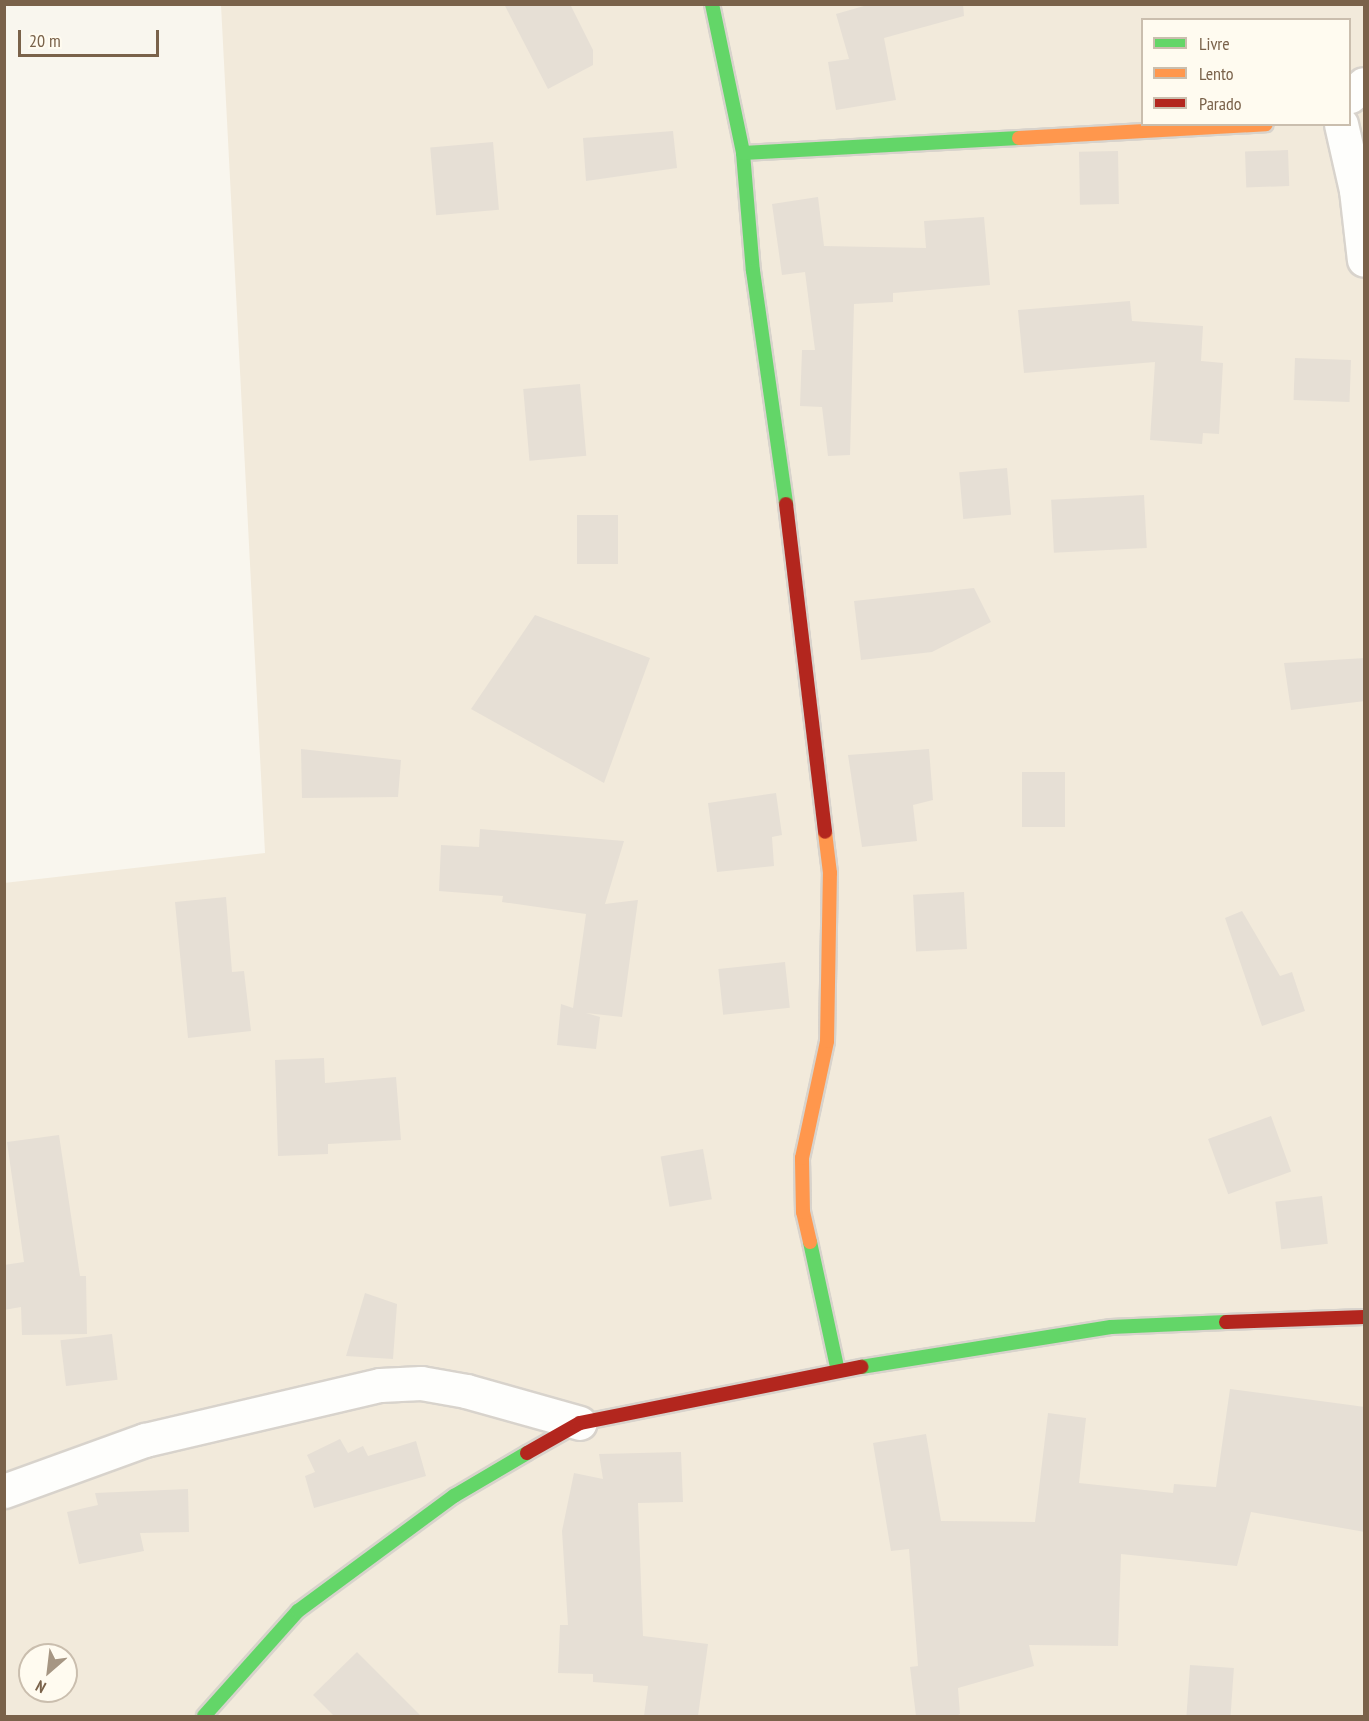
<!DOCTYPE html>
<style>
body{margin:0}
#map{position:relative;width:1369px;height:1721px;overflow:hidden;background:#f9f6ee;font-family:"PT Sans Narrow",sans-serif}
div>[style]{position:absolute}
.residential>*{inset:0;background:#f2eadb}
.building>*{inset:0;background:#e6dfd5;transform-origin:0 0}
.roads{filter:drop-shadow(2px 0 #d8d3cc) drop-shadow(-2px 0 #d8d3cc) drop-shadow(0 2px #d8d3cc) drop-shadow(0 -2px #d8d3cc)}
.street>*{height:33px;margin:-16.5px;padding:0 16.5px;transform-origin:16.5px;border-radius:16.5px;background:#fefefc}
.fast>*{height:14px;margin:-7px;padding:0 7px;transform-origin:7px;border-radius:7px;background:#63d668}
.slow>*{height:14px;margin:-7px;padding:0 7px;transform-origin:7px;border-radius:7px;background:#ff974d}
.jam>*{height:14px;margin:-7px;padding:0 7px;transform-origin:7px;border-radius:7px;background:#b3261e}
span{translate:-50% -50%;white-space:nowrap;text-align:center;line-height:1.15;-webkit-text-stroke:4.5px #fffbf0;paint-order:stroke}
.frame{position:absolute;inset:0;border:6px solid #7a624a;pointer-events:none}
.legend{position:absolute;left:1141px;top:18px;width:210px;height:108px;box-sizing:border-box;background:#fffbf0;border:2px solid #cabeae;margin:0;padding:8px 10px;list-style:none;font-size:18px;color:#7a624a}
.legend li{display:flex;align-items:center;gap:12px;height:30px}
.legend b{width:30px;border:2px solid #cabeae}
.north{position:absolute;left:18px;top:1643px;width:60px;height:60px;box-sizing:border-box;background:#fffbf0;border:2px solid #cabeae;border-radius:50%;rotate:208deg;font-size:16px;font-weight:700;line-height:24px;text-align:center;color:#7a624a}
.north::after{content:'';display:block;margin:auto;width:21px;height:27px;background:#a69683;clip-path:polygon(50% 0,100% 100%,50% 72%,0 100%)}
.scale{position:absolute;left:18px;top:30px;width:141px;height:27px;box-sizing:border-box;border:3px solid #7a624a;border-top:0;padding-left:8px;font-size:18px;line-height:21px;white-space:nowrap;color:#7a624a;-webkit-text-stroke:4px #fffbf0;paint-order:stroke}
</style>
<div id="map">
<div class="residential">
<div style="clip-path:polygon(evenodd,221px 5px,1364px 5px,1364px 1716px,5px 1716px,4px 883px,265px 853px,221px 5px,1142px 20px,1350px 20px,1350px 124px,1142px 124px,1142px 20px,221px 5px,30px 1655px,66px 1655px,66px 1691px,30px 1691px,30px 1655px)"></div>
</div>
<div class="building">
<div style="clip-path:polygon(504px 4px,570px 4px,593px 50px,593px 65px,548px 89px)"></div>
<div style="clip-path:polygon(871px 4px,963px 4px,964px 16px,884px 38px,896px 100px,836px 110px,828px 62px,849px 59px,836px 14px)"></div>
<div style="clip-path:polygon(673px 131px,677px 168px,586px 181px,583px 138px)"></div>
<div style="left:493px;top:142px;width:68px;height:63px;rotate:85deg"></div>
<div style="left:1288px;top:150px;width:36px;height:43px;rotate:88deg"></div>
<div style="left:1118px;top:151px;width:53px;height:39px;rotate:89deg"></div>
<div style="clip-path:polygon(818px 197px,824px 246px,926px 248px,924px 221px,984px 217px,990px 285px,893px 293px,893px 302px,854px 304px,850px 455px,828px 456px,822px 407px,800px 406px,802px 350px,815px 350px,805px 272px,782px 275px,772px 204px)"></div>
<div style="clip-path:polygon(1130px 301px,1132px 321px,1203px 326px,1201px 361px,1223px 363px,1219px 434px,1203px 433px,1202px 444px,1150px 440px,1155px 362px,1024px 373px,1018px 310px)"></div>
<div style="left:1295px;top:358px;width:56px;height:42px;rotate:2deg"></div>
<div style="left:580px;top:384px;width:72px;height:57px;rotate:85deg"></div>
<div style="left:1007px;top:468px;width:47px;height:48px;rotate:85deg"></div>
<div style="left:1144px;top:495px;width:53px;height:93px;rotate:87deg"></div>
<div style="left:577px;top:515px;width:41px;height:49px"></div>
<div style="clip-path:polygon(974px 588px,991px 622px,932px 652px,861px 660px,854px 601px)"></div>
<div style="clip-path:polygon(535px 615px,650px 658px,604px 783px,471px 709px)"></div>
<div style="clip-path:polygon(1365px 658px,1365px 701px,1291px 710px,1284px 663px)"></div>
<div style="clip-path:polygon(301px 749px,401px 760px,398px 797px,302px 798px)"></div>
<div style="clip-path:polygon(929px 749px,933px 800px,913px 805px,917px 841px,862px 847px,848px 755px)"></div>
<div style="left:1022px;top:772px;width:43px;height:55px"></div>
<div style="clip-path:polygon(776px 793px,782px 835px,772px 837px,774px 866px,717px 872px,708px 803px)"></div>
<div style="clip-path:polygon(480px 829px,624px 841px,605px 904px,638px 900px,622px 1017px,586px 1013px,600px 1017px,596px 1049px,557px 1045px,561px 1004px,573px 1008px,586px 914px,502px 902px,503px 896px,439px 891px,441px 845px,479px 847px)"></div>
<div style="left:964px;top:892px;width:57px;height:51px;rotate:87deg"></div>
<div style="clip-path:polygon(226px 897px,232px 972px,244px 971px,251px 1031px,188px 1038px,175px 902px)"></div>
<div style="clip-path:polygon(1242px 911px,1280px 976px,1292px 972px,1305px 1011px,1262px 1026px,1225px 918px)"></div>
<div style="left:785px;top:962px;width:46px;height:67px;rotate:84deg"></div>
<div style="clip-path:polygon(324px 1058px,325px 1083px,396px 1077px,401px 1140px,328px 1144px,328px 1154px,278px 1156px,275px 1060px)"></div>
<div style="left:1271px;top:1116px;width:59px;height:67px;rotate:70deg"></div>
<div style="clip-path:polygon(59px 1135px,80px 1276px,86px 1276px,87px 1334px,22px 1335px,21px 1307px,4px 1310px,4px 1265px,24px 1262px,7px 1142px)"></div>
<div style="left:703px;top:1149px;width:51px;height:43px;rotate:80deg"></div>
<div style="left:1322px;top:1196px;width:48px;height:47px;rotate:83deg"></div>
<div style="clip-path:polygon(365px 1293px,397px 1304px,393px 1359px,346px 1356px)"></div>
<div style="left:112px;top:1334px;width:46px;height:52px;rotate:83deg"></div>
<div style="clip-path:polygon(1230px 1389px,1365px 1407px,1365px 1532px,1251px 1512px,1237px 1566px,1121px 1554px,1118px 1646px,1029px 1645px,1034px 1666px,958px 1688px,960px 1714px,956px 1716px,916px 1716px,910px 1667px,918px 1666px,909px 1549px,891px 1551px,873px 1443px,926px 1434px,941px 1521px,1035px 1522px,1048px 1413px,1086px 1418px,1079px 1483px,1173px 1493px,1174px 1484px,1216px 1487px)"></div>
<div style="clip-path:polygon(340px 1439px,348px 1453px,363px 1446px,368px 1456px,416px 1441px,426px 1476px,314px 1508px,305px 1476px,315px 1472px,307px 1455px)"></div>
<div style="clip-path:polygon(681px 1452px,683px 1502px,638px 1503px,643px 1636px,708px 1644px,698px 1716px,644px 1716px,648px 1686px,593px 1682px,593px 1674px,558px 1673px,560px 1625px,568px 1625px,562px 1531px,574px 1473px,603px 1479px,599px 1454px)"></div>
<div style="clip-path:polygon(188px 1489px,189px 1532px,140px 1533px,144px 1551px,79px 1564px,67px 1512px,98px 1505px,95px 1493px)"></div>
<div style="clip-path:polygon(357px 1652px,421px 1716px,334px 1716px,313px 1695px)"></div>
<div style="left:1190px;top:1665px;width:44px;height:51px;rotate:4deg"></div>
</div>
<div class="roads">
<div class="street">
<div style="left:1350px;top:96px;width:18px;rotate:-41deg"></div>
<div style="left:1341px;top:124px;width:68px;rotate:77.2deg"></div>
<div style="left:1356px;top:190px;width:70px;rotate:83.5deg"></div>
<div style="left:4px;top:1491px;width:150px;rotate:-19.9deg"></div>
<div style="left:145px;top:1440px;width:241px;rotate:-13.2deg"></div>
<div style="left:380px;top:1385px;width:41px;rotate:-2.8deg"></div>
<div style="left:421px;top:1383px;width:46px;rotate:10.1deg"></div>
<div style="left:466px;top:1391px;width:118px;rotate:15.7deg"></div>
</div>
<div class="fast">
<div style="left:712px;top:4px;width:152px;rotate:78.2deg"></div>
<div style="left:743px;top:153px;width:118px;rotate:85.2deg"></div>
<div style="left:753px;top:271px;width:235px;rotate:81.9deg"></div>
<div style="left:743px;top:153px;width:276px;rotate:-3.1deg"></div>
<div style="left:810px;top:1242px;width:132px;rotate:77.8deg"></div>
<div style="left:861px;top:1367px;width:253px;rotate:-9.1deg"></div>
<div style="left:1111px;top:1327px;width:115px;rotate:-2.5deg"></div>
<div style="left:204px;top:1716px;width:141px;rotate:-48.2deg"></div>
<div style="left:298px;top:1611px;width:194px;rotate:-36.4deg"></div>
<div style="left:454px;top:1496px;width:85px;rotate:-30.5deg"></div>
</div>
<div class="slow">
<div style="left:1019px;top:138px;width:247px;rotate:-3.2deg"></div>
<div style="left:810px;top:1242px;width:31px;rotate:-103deg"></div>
<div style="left:803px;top:1212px;width:54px;rotate:-91.1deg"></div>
<div style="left:802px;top:1158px;width:120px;rotate:-77.9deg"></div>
<div style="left:827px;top:1041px;width:168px;rotate:-89deg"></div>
<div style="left:830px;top:873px;width:41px;rotate:-97deg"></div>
</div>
<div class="jam">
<div style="left:786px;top:504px;width:330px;rotate:83.2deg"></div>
<div style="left:1226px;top:1322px;width:138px;rotate:-2.1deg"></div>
<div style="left:527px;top:1453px;width:61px;rotate:-29.5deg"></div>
<div style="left:580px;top:1423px;width:287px;rotate:-11.3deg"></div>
</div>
</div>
<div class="frame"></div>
<ul class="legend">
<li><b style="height:8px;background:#63d668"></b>Livre</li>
<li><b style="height:8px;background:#ff974d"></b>Lento</li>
<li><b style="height:8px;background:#b3261e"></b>Parado</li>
</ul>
<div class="north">N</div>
<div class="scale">20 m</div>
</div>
